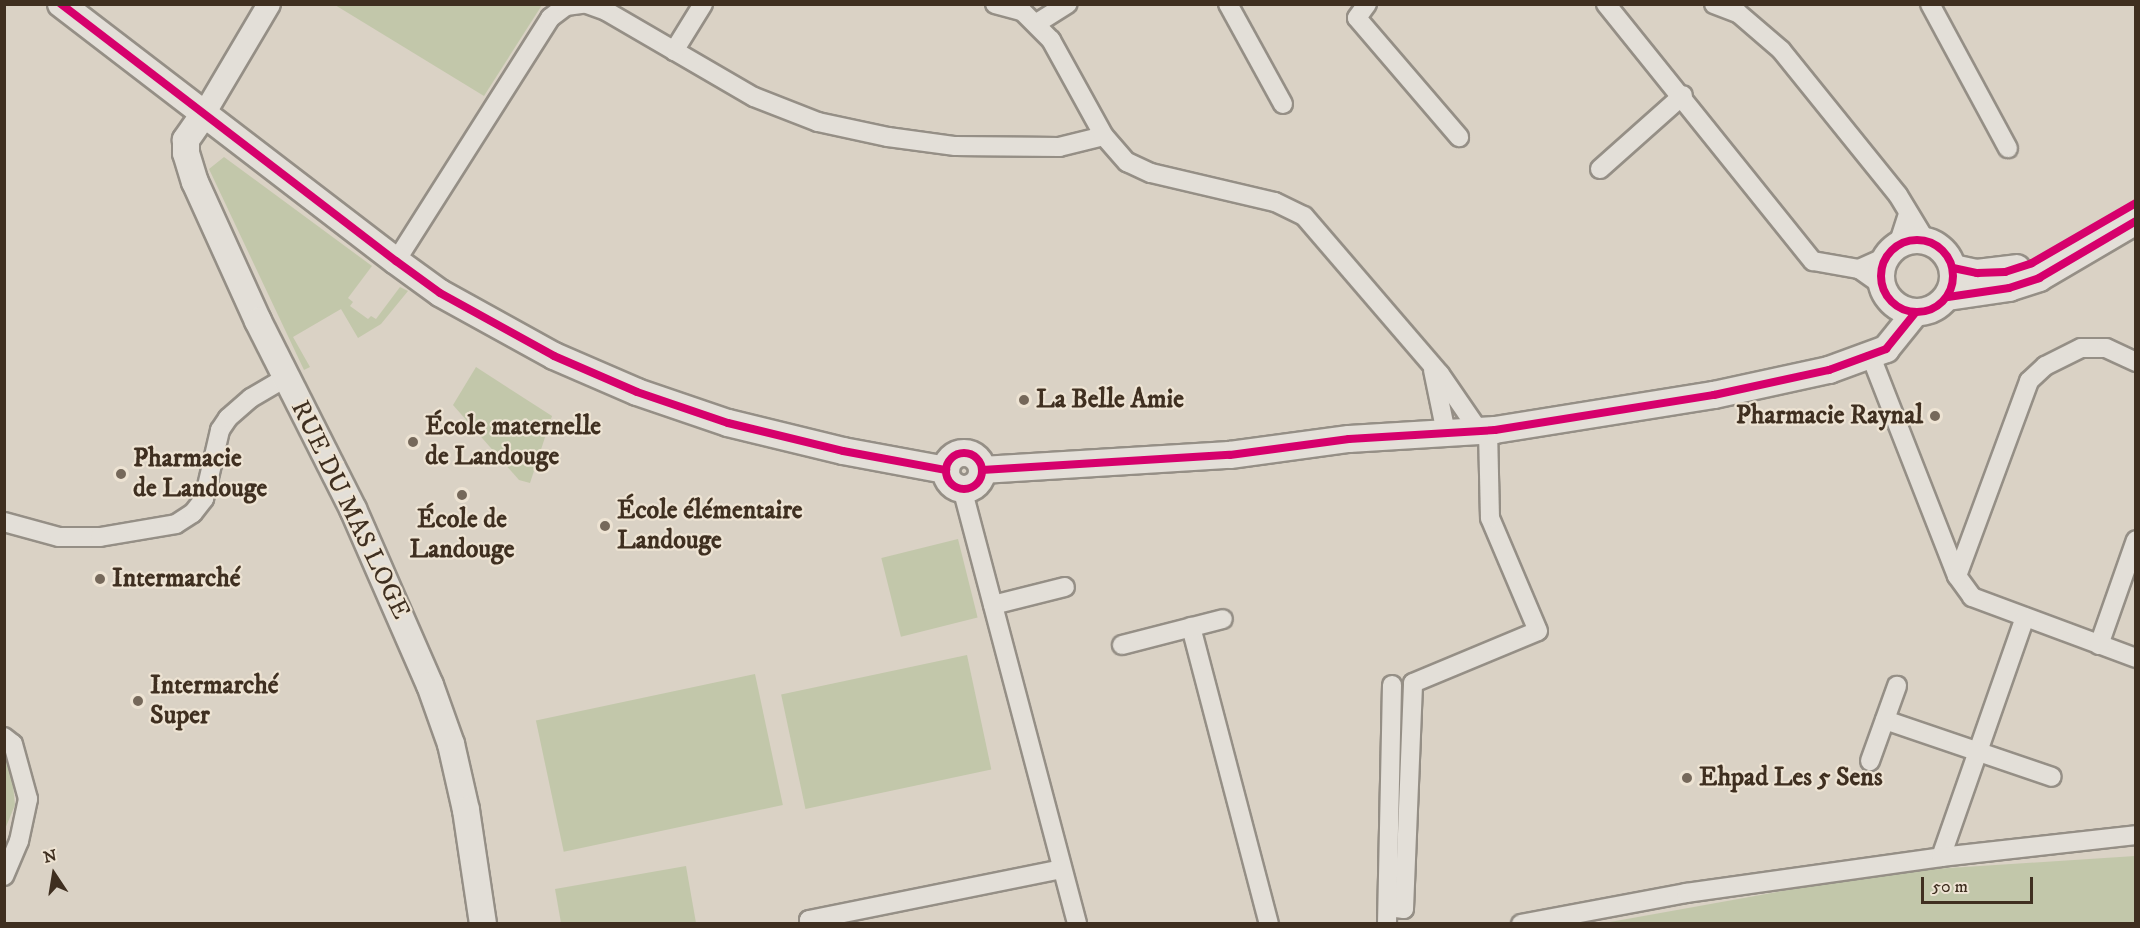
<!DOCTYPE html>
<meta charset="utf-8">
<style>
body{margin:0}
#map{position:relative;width:2140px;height:928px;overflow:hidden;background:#dad2c5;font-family:"IM FELL DW Pica",serif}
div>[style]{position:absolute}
.green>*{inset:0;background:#c2c7aa;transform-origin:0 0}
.roads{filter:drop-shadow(2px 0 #958f86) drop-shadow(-2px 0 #958f86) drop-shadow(0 2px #958f86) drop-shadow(0 -2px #958f86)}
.minor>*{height:18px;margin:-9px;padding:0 9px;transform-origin:9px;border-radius:9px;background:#e3dfd8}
.tertiary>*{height:22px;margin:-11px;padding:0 11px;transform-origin:11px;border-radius:11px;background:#e3dfd8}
.secondary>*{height:26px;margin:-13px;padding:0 13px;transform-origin:13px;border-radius:13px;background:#e3dfd8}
.secondary>.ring{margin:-13px;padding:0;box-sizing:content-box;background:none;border:26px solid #e3dfd8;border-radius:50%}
.cycleway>*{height:8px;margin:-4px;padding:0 4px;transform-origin:4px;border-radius:4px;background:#d6006c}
.cycleway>.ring{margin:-4px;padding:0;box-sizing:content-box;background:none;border:8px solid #d6006c;border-radius:50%}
.dots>*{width:16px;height:16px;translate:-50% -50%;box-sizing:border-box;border:3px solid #ede3d3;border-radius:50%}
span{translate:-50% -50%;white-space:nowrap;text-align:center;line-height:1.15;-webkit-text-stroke:4.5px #ede3d3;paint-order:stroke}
.poi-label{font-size:26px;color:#3f2f20;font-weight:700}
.left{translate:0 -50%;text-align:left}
.right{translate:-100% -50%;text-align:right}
.street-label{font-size:26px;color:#3f2f20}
.frame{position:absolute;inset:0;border:6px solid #3f2f20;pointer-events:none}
.north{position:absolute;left:24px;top:844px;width:60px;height:60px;-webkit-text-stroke:4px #ede3d3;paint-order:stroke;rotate:348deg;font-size:16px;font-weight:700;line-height:24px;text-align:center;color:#3f2f20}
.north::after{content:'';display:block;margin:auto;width:21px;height:27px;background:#3f2f20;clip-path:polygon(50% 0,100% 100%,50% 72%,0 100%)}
.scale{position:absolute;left:1921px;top:877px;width:112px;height:27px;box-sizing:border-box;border:3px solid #3f2f20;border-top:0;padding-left:8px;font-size:18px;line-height:21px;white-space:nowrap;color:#3f2f20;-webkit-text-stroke:4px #ede3d3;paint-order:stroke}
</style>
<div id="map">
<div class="green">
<div style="clip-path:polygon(335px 5px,542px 5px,484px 96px)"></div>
<div style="clip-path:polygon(224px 157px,372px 266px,348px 298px,353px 302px,350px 306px,368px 319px,371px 316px,376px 319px,400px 287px,408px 291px,381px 324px,358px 338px,341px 309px,293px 337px,310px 367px,304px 370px,209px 169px)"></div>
<div style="clip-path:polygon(476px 367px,552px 416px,530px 483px,519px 480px,453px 405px)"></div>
<div style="left:958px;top:539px;width:81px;height:79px;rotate:76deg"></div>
<div style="left:967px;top:655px;width:117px;height:190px;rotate:78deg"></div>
<div style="left:755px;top:674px;width:134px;height:224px;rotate:78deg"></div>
<div style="clip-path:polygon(5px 761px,11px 765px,15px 805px,5px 829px)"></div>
<div style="clip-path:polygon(2135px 856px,2135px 923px,1599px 924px,1888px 872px)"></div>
<div style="clip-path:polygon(686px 866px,696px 923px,561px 923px,555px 889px)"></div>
</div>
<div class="roads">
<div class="minor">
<div style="left:587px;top:4px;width:20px;rotate:20deg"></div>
<div style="left:606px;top:11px;width:171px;rotate:30.2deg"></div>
<div style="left:754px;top:97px;width:69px;rotate:21.3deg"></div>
<div style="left:818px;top:122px;width:72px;rotate:12.1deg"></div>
<div style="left:888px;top:137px;width:68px;rotate:7.7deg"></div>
<div style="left:955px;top:146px;width:104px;rotate:0.6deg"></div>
<div style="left:1059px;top:147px;width:46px;rotate:-13.7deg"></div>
<div style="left:995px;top:4px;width:28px;rotate:15deg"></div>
<div style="left:1022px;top:11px;width:41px;rotate:45deg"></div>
<div style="left:1051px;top:40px;width:110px;rotate:61.1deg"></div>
<div style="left:1104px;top:136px;width:35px;rotate:49deg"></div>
<div style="left:1127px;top:162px;width:26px;rotate:25deg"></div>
<div style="left:1151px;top:173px;width:127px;rotate:13.2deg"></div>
<div style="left:1275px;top:202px;width:32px;rotate:26deg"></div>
<div style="left:1304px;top:216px;width:208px;rotate:49.3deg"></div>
<div style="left:1440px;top:374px;width:69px;rotate:55.6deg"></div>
<div style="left:1228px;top:4px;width:114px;rotate:61.2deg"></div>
<div style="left:1367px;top:4px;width:17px;rotate:126deg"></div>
<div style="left:1357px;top:18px;width:157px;rotate:49.4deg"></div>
<div style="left:1606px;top:4px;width:330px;rotate:51.2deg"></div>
<div style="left:1813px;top:261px;width:47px;rotate:9.9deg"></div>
<div style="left:1859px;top:269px;width:30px;rotate:-24deg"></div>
<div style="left:1714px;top:4px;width:26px;rotate:21deg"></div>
<div style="left:1738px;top:13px;width:57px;rotate:40.7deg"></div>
<div style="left:1781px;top:50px;width:186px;rotate:51.1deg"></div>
<div style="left:1898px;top:195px;width:54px;rotate:58.7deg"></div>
<div style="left:1930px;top:4px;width:164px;rotate:61.6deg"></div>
<div style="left:1037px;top:23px;width:36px;rotate:-32deg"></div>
<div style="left:674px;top:51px;width:55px;rotate:-58.3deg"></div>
<div style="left:1600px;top:169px;width:111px;rotate:-41.7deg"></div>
<div style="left:1898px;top:245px;width:32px;rotate:-72deg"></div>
<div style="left:396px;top:261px;width:288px;rotate:-57.6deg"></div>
<div style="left:550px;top:18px;width:20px;rotate:-37deg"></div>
<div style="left:566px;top:6px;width:17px;rotate:-7deg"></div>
<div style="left:1859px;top:269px;width:28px;rotate:35deg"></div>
<div style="left:1870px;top:354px;width:238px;rotate:68.6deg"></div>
<div style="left:1957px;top:576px;width:26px;rotate:54deg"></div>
<div style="left:1972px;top:597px;width:175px;rotate:20.4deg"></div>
<div style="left:1433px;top:370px;width:64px;rotate:78.3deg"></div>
<div style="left:962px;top:488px;width:451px;rotate:75.2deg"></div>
<div style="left:4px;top:522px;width:57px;rotate:15.3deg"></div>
<div style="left:59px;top:537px;width:41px"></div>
<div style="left:100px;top:537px;width:77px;rotate:-9.7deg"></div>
<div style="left:176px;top:524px;width:20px;rotate:-33deg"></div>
<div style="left:193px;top:513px;width:18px;rotate:-52deg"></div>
<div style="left:204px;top:499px;width:71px;rotate:-76.9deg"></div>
<div style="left:220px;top:430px;width:14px;rotate:-56deg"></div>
<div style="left:228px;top:418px;width:30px;rotate:-41deg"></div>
<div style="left:251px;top:398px;width:42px;rotate:-30.3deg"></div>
<div style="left:1957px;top:576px;width:208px;rotate:-69.7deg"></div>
<div style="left:2029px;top:381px;width:22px;rotate:-43deg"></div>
<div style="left:2045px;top:366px;width:40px;rotate:-26.6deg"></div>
<div style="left:2081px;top:348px;width:25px"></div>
<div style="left:2106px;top:348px;width:33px;rotate:25deg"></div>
<div style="left:993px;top:605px;width:74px;rotate:-14deg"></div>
<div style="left:1191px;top:627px;width:307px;rotate:75.3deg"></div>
<div style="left:1122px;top:645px;width:104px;rotate:-14.4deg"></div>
<div style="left:2099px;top:645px;width:111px;rotate:-70.6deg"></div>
<div style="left:1885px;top:720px;width:176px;rotate:18.8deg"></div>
<div style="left:4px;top:737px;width:11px;rotate:38deg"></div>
<div style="left:13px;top:744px;width:57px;rotate:74.7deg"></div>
<div style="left:28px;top:799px;width:43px;rotate:102.1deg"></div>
<div style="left:19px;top:841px;width:38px;rotate:113deg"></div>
<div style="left:1870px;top:761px;width:80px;rotate:-70.2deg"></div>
<div style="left:1941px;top:857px;width:254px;rotate:-70.7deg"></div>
<div style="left:1388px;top:907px;width:16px;rotate:7deg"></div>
<div style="left:1404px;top:909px;width:226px;rotate:-87.7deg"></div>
<div style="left:1413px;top:683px;width:135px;rotate:-22.6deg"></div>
<div style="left:1538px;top:631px;width:123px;rotate:-113deg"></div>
<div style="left:1490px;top:518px;width:88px;rotate:-91.3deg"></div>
<div style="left:810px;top:924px;width:4px;rotate:-104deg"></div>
<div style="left:809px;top:920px;width:258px;rotate:-11.4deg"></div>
<div style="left:1387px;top:924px;width:239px;rotate:-88.8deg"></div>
<div style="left:1521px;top:924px;width:168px;rotate:-10.6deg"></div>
<div style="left:1686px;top:893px;width:258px;rotate:-8deg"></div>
<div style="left:1941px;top:857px;width:196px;rotate:-6.4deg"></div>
</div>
<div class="tertiary">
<div style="left:204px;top:114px;width:128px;rotate:-59.4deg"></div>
</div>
<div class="secondary">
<div style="left:61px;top:4px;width:422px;rotate:37.5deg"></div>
<div style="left:396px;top:261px;width:54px;rotate:36deg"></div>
<div style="left:440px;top:293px;width:130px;rotate:28.9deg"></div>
<div style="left:554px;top:356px;width:90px;rotate:23.4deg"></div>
<div style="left:637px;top:392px;width:96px;rotate:18.8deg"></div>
<div style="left:728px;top:423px;width:118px;rotate:13.7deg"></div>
<div style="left:843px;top:451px;width:105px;rotate:10.5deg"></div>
<div style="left:204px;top:114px;width:32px;rotate:125deg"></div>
<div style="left:186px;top:140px;width:13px;rotate:90deg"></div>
<div style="left:186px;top:153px;width:30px;rotate:73deg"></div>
<div style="left:195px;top:182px;width:153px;rotate:65.6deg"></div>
<div style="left:258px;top:321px;width:211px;rotate:63.2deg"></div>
<div style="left:353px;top:509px;width:192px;rotate:66.4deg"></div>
<div style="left:430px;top:685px;width:63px;rotate:70.4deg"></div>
<div style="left:451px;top:744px;width:68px;rotate:77.2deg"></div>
<div style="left:466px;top:810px;width:115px;rotate:81.5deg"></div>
<div class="ring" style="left:1881px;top:240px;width:46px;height:46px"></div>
<div style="left:1953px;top:268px;width:25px;rotate:12deg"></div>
<div style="left:1977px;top:273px;width:40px;rotate:-7.1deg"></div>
<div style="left:1948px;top:297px;width:62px;rotate:-8.4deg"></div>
<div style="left:2009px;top:288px;width:32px;rotate:-18deg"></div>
<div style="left:2039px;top:278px;width:113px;rotate:-30.4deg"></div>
<div class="ring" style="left:946px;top:453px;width:10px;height:10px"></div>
<div style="left:982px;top:470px;width:248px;rotate:-3.5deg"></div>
<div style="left:1230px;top:455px;width:120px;rotate:-7.7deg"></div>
<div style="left:1349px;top:439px;width:146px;rotate:-3.5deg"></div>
<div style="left:1495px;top:430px;width:222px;rotate:-9.1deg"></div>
<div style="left:1714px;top:395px;width:118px;rotate:-12.3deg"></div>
<div style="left:1829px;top:370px;width:61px;rotate:-20.2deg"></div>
<div style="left:1886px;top:349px;width:46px;rotate:-51.1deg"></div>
</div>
</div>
<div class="cycleway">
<div style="left:61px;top:4px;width:422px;rotate:37.5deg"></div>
<div style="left:396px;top:261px;width:54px;rotate:36deg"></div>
<div style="left:440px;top:293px;width:130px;rotate:28.9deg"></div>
<div style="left:554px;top:356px;width:90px;rotate:23.4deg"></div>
<div style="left:637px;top:392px;width:96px;rotate:18.8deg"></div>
<div style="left:728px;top:423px;width:118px;rotate:13.7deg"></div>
<div style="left:843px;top:451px;width:105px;rotate:10.5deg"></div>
<div class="ring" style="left:1881px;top:240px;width:64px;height:64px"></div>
<div style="left:1953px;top:268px;width:25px;rotate:12deg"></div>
<div style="left:1977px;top:273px;width:28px;rotate:-2deg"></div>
<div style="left:2005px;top:272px;width:28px;rotate:-18deg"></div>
<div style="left:2032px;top:263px;width:120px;rotate:-30deg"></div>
<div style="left:1948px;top:297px;width:62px;rotate:-8.4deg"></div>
<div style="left:2009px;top:288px;width:32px;rotate:-18deg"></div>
<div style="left:2039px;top:278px;width:113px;rotate:-30.4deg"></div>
<div class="ring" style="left:946px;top:453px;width:28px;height:28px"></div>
<div style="left:982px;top:470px;width:248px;rotate:-3.5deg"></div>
<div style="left:1230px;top:455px;width:120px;rotate:-7.7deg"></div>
<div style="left:1349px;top:439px;width:146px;rotate:-3.5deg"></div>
<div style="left:1495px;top:430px;width:222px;rotate:-9.1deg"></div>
<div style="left:1714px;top:395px;width:118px;rotate:-12.3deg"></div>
<div style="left:1829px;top:370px;width:61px;rotate:-20.2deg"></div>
<div style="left:1886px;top:349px;width:46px;rotate:-51.1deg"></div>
</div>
<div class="dots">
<div style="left:1024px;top:400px;background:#75685a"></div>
<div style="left:1935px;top:416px;background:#75685a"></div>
<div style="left:413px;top:442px;background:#75685a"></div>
<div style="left:121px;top:474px;background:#75685a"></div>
<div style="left:462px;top:495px;background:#75685a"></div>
<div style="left:605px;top:526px;background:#75685a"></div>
<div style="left:100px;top:579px;background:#75685a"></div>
<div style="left:138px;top:701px;background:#75685a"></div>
<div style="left:1687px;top:778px;background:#75685a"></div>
</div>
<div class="poi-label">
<span class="left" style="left:1036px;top:400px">La Belle Amie</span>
<span class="right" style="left:1923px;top:416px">Pharmacie Raynal</span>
<span class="left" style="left:425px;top:442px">École maternelle<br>de Landouge</span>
<span class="left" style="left:133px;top:474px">Pharmacie<br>de Landouge</span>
<span class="left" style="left:617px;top:526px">École élémentaire<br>Landouge</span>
<span style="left:462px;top:535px">École de<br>Landouge</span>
<span class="left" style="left:112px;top:579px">Intermarché</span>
<span class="left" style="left:150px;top:701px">Intermarché<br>Super</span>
<span class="left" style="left:1699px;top:778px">Ehpad Les 5 Sens</span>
</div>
<div class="street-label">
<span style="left:350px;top:510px;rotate:64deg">RUE DU MAS LOGE</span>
</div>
<div class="frame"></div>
<div class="north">N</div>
<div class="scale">50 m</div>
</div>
